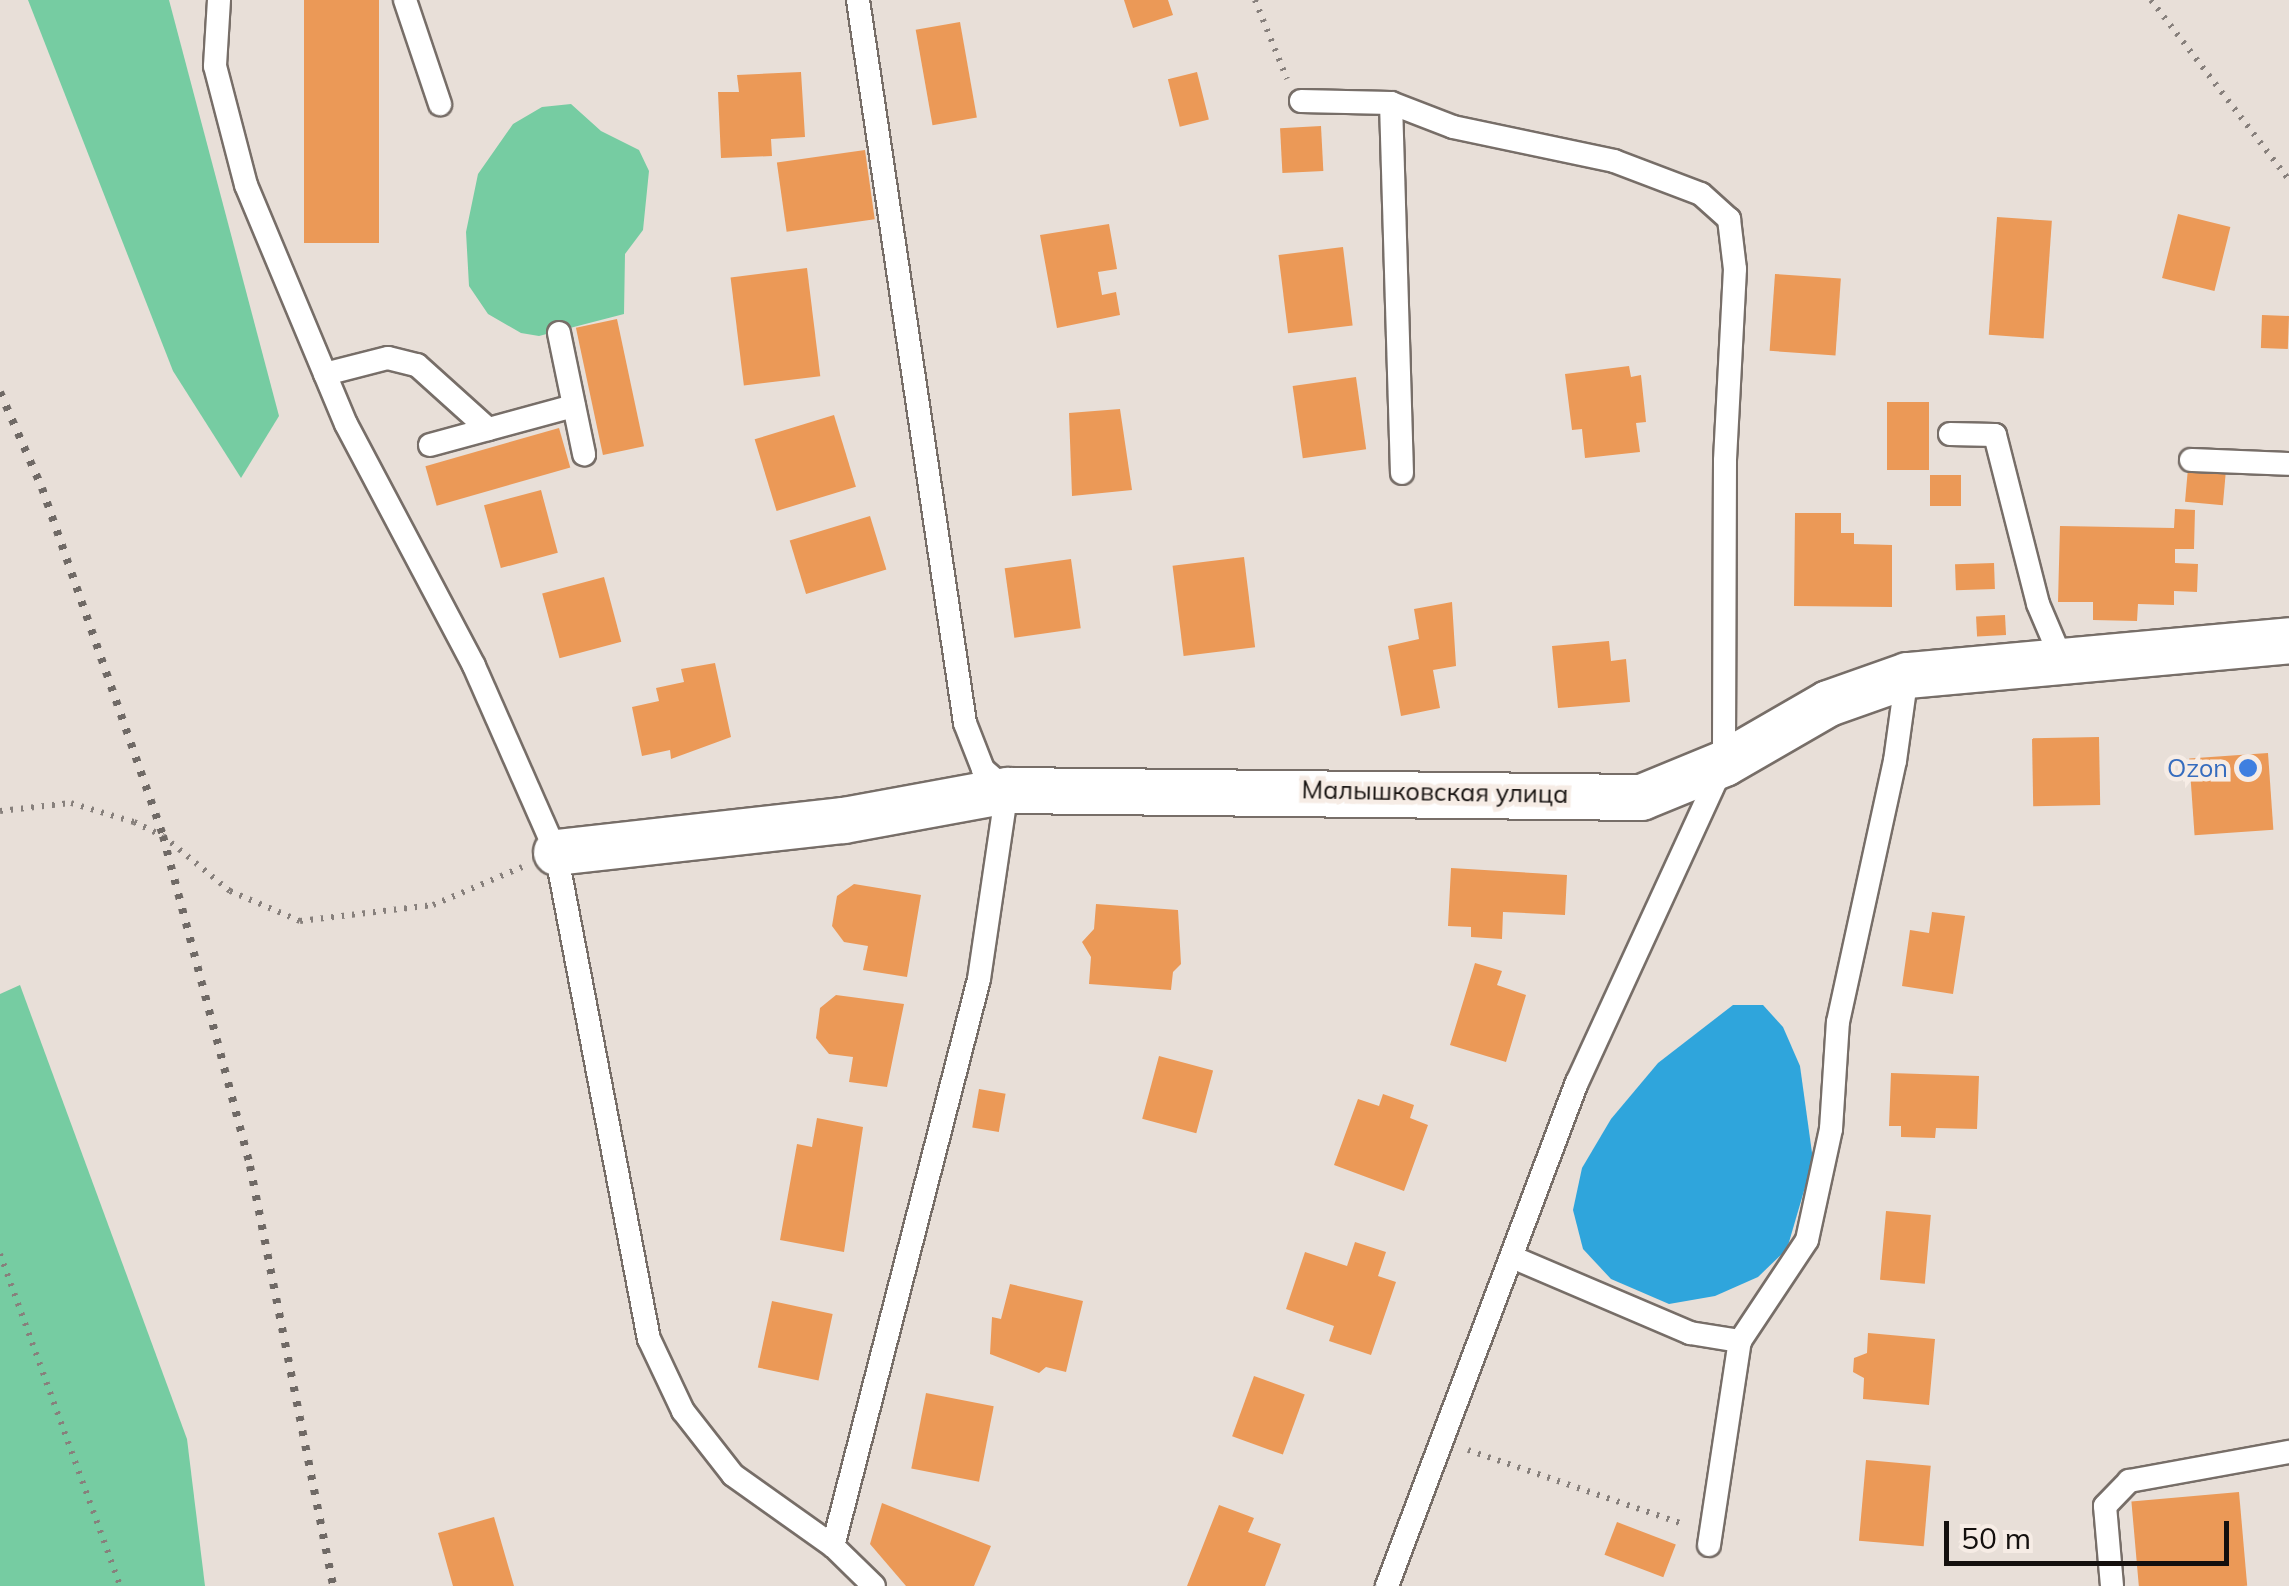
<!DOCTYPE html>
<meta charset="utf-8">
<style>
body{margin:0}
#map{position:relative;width:2289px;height:1586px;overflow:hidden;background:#e8dfd8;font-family:Mulish,sans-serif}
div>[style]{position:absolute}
.green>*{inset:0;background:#76cca2}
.water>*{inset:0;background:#2fa5dc}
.building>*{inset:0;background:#eb9957;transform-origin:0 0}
.path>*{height:6px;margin-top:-3px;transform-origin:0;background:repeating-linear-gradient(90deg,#87807c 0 2.5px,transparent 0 10.5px)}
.roads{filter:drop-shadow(2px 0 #776e68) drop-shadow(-2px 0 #776e68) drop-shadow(0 2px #776e68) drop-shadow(0 -2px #776e68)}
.service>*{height:22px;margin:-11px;padding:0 11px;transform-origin:11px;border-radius:11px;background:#fff}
.minor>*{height:45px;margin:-22.5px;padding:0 22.5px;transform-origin:22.5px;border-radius:22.5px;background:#fff}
.rail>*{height:8px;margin-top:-4px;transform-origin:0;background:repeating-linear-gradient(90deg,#6f6965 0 5px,transparent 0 15px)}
.dots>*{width:28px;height:28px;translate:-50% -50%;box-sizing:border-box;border:5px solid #f6ece5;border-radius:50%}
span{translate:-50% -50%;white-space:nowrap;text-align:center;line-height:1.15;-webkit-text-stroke:9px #f6ece5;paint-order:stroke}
.shop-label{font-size:25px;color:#366cbe}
.right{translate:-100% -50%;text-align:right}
.street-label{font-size:25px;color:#14100e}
.scale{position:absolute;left:1944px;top:1521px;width:285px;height:45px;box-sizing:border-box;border:5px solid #14100e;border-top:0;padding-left:12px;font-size:30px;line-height:35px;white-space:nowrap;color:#14100e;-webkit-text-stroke:8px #f6ece5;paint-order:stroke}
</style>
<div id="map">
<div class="green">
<div style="clip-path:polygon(28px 0,169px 0,279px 416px,241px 478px,173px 371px)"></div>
<div style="clip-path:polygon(571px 104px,601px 131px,639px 150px,649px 171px,643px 230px,625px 254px,624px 314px,539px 336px,521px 333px,488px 314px,469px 286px,466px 232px,478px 174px,513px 124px,542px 107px)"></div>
<div style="clip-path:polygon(20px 985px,187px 1439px,205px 1586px,0 1586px,0 994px)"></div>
</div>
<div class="water">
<div style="clip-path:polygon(1733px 1005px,1763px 1005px,1783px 1027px,1800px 1066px,1813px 1160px,1787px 1249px,1758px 1277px,1715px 1296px,1669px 1304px,1611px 1279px,1583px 1249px,1573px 1210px,1582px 1168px,1611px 1119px,1658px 1063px)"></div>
</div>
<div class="building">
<div style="left:304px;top:0;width:75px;height:243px"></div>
<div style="clip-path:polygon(1124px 0,1168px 0,1173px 15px,1133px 28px)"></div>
<div style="left:960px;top:22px;width:97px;height:45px;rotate:80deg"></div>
<div style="clip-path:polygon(801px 72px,805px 137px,771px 139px,772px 156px,721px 158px,718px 92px,739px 92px,737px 75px)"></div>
<div style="left:1197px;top:72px;width:49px;height:30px;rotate:76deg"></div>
<div style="left:1321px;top:126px;width:45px;height:41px;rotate:87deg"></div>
<div style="left:865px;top:150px;width:70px;height:89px;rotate:82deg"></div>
<div style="left:2178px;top:214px;width:54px;height:66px;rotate:14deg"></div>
<div style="left:1997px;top:217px;width:55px;height:118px;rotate:4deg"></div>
<div style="clip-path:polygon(1109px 224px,1117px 269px,1098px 272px,1102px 295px,1116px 292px,1120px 315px,1057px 328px,1040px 235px)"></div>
<div style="left:1343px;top:247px;width:79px;height:65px;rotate:83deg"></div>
<div style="left:807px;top:268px;width:109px;height:77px;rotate:83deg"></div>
<div style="left:1775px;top:274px;width:66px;height:77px;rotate:4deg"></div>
<div style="left:2262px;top:315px;width:27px;height:33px;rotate:2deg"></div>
<div style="left:617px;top:319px;width:130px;height:42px;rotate:78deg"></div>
<div style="clip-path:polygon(1629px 366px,1631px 377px,1641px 375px,1646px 422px,1636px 423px,1640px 452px,1585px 458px,1582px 429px,1572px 430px,1565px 374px)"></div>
<div style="left:1356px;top:377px;width:73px;height:64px;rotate:82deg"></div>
<div style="left:1887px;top:402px;width:42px;height:68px"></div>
<div style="clip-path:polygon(1120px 409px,1132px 490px,1072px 496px,1069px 413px)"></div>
<div style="left:834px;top:415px;width:75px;height:83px;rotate:73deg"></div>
<div style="left:559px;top:428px;width:41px;height:139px;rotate:74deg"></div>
<div style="left:2188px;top:468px;width:38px;height:34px;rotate:5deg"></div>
<div style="left:1930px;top:475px;width:31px;height:31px"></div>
<div style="left:541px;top:490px;width:65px;height:59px;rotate:75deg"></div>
<div style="clip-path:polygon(2175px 509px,2195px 510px,2194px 549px,2175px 549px,2175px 563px,2198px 564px,2197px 592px,2174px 591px,2174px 605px,2138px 604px,2137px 621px,2093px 620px,2093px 602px,2058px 602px,2060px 526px,2174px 528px)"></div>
<div style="clip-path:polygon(1795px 513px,1841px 513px,1841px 533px,1854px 533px,1854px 544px,1892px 545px,1892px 607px,1794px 606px)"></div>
<div style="left:870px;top:516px;width:56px;height:84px;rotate:73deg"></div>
<div style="left:1244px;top:557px;width:91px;height:72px;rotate:83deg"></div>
<div style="left:1071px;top:559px;width:70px;height:67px;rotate:82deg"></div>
<div style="left:1994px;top:563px;width:26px;height:39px;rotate:88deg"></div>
<div style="left:604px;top:577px;width:67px;height:64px;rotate:75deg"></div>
<div style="clip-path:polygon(1452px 602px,1456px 666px,1433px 670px,1440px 708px,1401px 716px,1388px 646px,1419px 639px,1414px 609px)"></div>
<div style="left:2005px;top:615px;width:20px;height:29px;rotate:87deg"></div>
<div style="clip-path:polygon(1609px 641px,1611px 661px,1626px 659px,1630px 702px,1558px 708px,1552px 646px)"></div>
<div style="clip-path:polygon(715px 663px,731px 737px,671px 759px,670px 750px,642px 756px,632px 707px,659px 701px,656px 688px,684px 682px,681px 669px)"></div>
<div style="left:2099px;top:737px;width:68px;height:67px;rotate:89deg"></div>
<div style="left:2268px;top:753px;width:77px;height:79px;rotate:86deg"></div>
<div style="clip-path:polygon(1451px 868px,1567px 875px,1565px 915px,1503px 912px,1502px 939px,1471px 937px,1471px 927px,1448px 926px)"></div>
<div style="clip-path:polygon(854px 884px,921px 895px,907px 977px,863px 970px,868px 946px,844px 942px,832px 926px,837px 896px)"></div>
<div style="clip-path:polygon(1096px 904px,1178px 910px,1181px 964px,1173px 972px,1171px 990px,1089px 984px,1091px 957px,1082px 942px,1094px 929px)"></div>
<div style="clip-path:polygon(1932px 912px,1965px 916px,1953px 994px,1902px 986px,1910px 930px,1929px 933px)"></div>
<div style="clip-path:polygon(1475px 963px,1502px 971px,1497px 985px,1526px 995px,1506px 1062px,1450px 1045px)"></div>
<div style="clip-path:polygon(836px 995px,904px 1004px,887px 1087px,849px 1082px,853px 1057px,829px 1054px,816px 1038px,820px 1008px)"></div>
<div style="left:1159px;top:1056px;width:56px;height:65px;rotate:15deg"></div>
<div style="clip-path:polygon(1891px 1073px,1979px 1076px,1977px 1129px,1936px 1128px,1935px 1138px,1901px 1137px,1901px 1126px,1889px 1126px)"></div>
<div style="left:979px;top:1089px;width:27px;height:39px;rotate:10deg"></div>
<div style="clip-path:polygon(1383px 1094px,1414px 1105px,1410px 1118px,1428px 1125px,1404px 1191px,1334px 1165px,1358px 1099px,1379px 1106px)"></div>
<div style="clip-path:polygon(817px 1118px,863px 1127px,844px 1252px,780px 1240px,797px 1144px,812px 1147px)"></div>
<div style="left:1886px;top:1211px;width:45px;height:69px;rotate:5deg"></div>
<div style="clip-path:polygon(1355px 1242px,1386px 1252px,1378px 1276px,1396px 1282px,1371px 1355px,1329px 1341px,1334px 1326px,1286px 1309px,1305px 1252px,1347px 1266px)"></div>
<div style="clip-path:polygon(1010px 1284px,1083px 1301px,1066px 1372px,1046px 1367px,1039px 1373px,990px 1354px,992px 1317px,1001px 1319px)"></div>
<div style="left:772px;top:1301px;width:62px;height:68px;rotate:12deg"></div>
<div style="clip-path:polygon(1868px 1333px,1935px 1339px,1929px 1405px,1863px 1399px,1864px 1378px,1853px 1372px,1854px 1358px,1867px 1353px)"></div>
<div style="left:1254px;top:1376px;width:54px;height:64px;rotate:20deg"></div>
<div style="left:926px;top:1393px;width:69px;height:77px;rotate:11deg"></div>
<div style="left:1866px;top:1460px;width:65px;height:81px;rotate:5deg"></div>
<div style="left:2239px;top:1492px;width:94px;height:108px;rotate:85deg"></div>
<div style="clip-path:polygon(882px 1503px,991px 1546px,974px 1586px,906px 1586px,870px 1544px)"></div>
<div style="clip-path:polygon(1219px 1505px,1254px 1518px,1248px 1532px,1281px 1544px,1265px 1586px,1187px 1586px)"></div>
<div style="clip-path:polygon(494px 1517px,514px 1586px,453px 1586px,438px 1533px)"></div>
<div style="left:1617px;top:1522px;width:63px;height:35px;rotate:21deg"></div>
</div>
<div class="path">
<div style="left:1255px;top:0;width:85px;rotate:67.9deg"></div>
<div style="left:2151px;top:0;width:227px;rotate:52.5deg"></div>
<div style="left:0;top:811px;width:71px;rotate:-6.4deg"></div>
<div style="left:71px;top:803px;width:66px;rotate:16.8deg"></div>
<div style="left:134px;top:822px;width:32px;rotate:26deg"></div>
<div style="left:163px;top:836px;width:87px;rotate:39.4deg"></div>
<div style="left:230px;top:891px;width:76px;rotate:23.2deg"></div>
<div style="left:300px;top:921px;width:134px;rotate:-6.9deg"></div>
<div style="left:433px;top:905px;width:97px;rotate:-23.1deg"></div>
<div style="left:0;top:1254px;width:353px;rotate:70.1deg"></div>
<div style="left:1468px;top:1450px;width:227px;rotate:19deg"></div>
</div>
<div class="roads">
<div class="service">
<div style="left:219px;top:0;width:66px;rotate:93.5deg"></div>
<div style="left:215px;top:66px;width:123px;rotate:75.4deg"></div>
<div style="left:246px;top:185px;width:259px;rotate:67.3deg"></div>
<div style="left:346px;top:424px;width:274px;rotate:62.1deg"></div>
<div style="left:474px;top:666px;width:203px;rotate:66.2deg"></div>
<div style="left:556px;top:852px;width:496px;rotate:79.2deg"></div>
<div style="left:649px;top:1339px;width:80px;rotate:64.7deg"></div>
<div style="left:683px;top:1411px;width:81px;rotate:52deg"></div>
<div style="left:733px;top:1475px;width:123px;rotate:35.4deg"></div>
<div style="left:833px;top:1546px;width:57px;rotate:44.3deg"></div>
<div style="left:405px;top:0;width:110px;rotate:71.4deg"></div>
<div style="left:1301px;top:101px;width:90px;rotate:1.3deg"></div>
<div style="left:1391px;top:103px;width:66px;rotate:21.2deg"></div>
<div style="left:1453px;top:127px;width:165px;rotate:11.9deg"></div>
<div style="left:1614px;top:161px;width:93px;rotate:20.8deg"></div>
<div style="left:1701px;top:194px;width:38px;rotate:42deg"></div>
<div style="left:1729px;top:219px;width:50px;rotate:83.2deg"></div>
<div style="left:1735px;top:269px;width:192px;rotate:93deg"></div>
<div style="left:1725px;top:461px;width:302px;rotate:90.2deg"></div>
<div style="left:1724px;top:763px;width:351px;rotate:114.7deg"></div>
<div style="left:1577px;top:1082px;width:539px;rotate:110.66deg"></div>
<div style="left:1391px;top:103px;width:370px;rotate:88.3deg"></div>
<div style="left:559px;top:333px;width:124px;rotate:78.3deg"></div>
<div style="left:325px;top:374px;width:65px;rotate:-14.3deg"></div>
<div style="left:388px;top:358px;width:30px;rotate:14deg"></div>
<div style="left:417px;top:365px;width:96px;rotate:42deg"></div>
<div style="left:1950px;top:434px;width:45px;rotate:1.3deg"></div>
<div style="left:1995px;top:435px;width:174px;rotate:75.7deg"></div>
<div style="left:2038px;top:604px;width:59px;rotate:66.9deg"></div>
<div style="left:430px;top:445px;width:149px;rotate:-15.2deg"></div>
<div style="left:2191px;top:460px;width:98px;rotate:2.3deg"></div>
<div style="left:1512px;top:1257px;width:194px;rotate:23.1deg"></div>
<div style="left:1690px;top:1333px;width:51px;rotate:9.1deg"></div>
<div style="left:1709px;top:1545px;width:206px;rotate:-81.4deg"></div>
<div style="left:1740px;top:1341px;width:121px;rotate:-56.4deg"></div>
<div style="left:1807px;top:1240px;width:114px;rotate:-77.8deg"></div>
<div style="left:1831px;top:1129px;width:107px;rotate:-86.3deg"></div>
<div style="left:1838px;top:1022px;width:267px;rotate:-77.7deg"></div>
<div style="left:1895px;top:761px;width:87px;rotate:-82.1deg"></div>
<div style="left:833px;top:1546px;width:585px;rotate:-75.56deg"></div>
<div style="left:979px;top:979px;width:191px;rotate:-81.6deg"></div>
<div style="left:1007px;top:790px;width:32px;rotate:-139deg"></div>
<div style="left:983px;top:769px;width:49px;rotate:-111.4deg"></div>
<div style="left:965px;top:723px;width:731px;rotate:-98.42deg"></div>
<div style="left:2112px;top:1586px;width:80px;rotate:-95deg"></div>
<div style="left:2105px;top:1506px;width:35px;rotate:-46deg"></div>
<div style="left:2129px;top:1481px;width:163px;rotate:-10.3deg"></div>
</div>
<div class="minor">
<div style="left:556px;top:852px;width:289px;rotate:-6.4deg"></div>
<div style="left:843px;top:820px;width:167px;rotate:-10.4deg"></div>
<div style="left:1007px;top:790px;width:634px;rotate:0.63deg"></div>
<div style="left:1641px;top:797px;width:90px;rotate:-22.3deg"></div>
<div style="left:1724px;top:763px;width:120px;rotate:-30deg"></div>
<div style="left:1828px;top:703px;width:84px;rotate:-19.5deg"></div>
<div style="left:1907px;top:675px;width:384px;rotate:-5.2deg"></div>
</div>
</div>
<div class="rail">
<div style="left:0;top:392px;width:105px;rotate:66.4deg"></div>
<div style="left:42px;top:488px;width:368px;rotate:70.8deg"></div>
<div style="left:163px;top:836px;width:341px;rotate:75.2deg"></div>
<div style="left:250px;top:1166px;width:428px;rotate:78.8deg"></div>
</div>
<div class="dots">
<div style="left:2248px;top:768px;background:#3f7fe0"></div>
</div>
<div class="shop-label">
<span class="right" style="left:2228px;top:768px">Ozon</span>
</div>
<div class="street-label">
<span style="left:1435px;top:792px;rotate:1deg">Малышковская улица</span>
</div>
<div class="scale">50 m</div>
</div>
